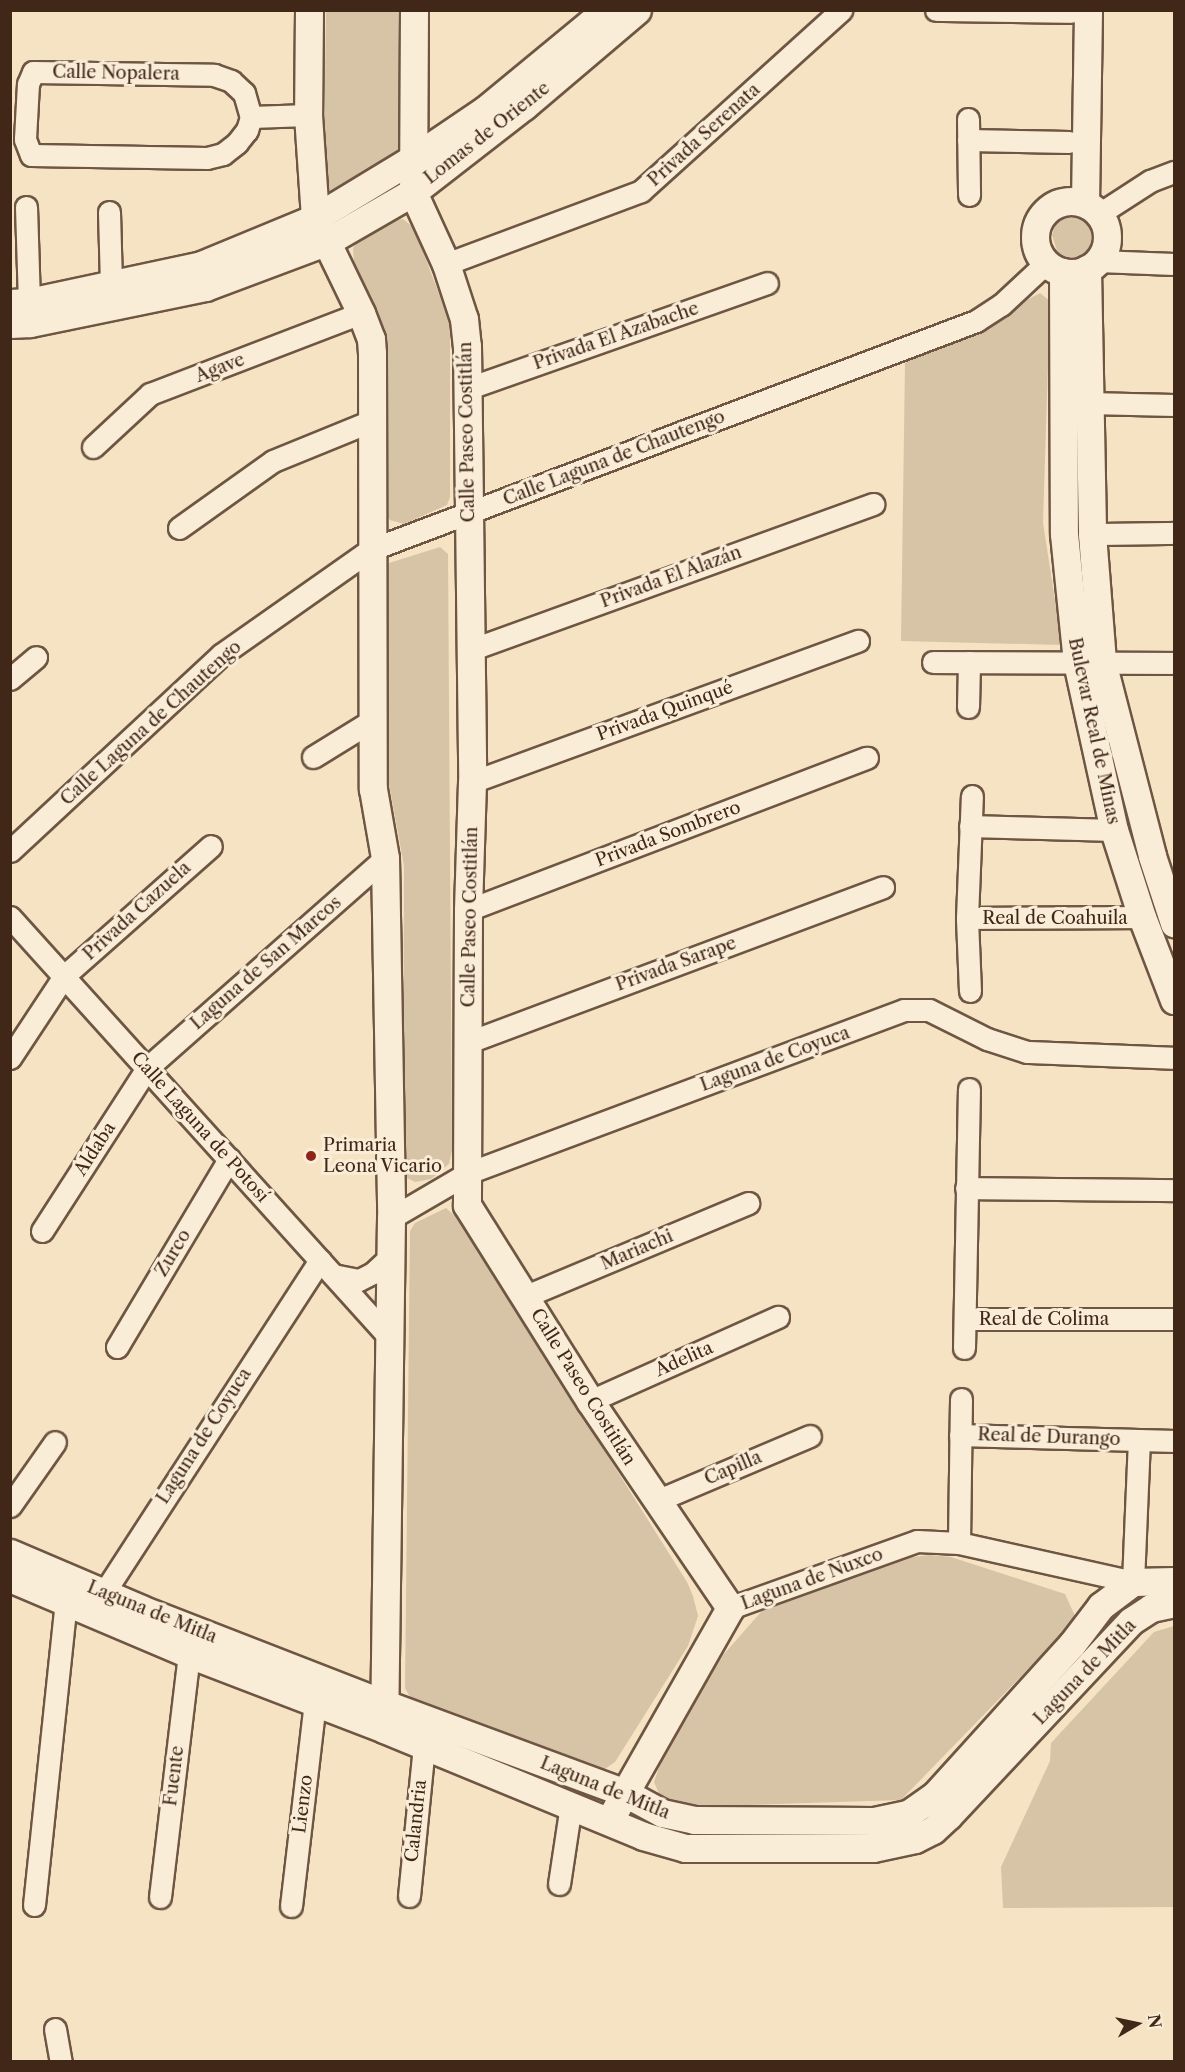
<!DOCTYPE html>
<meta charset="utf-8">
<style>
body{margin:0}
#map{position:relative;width:1185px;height:2072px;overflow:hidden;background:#f6e3c3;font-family:"Libre Caslon Text",serif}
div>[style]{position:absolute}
.green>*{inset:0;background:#d7c3a6}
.roads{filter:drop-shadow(2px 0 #6e5643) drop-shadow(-2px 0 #6e5643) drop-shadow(0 2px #6e5643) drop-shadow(0 -2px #6e5643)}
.minor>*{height:21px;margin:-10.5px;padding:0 10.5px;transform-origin:10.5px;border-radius:10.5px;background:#f9edd8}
.tertiary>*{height:27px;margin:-13.5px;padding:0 13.5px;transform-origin:13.5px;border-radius:13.5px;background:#f9edd8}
.tertiary>.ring{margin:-13.5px;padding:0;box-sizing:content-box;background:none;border:27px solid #f9edd8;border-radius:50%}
.dots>*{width:16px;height:16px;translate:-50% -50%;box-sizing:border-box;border:3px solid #f9edd8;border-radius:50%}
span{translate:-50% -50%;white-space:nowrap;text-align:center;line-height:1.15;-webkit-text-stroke:6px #f9edd8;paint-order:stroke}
.street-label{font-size:18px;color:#412718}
.poi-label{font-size:18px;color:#412718}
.left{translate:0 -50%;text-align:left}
.frame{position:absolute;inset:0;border:12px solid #412718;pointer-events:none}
.north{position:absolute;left:1107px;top:1994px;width:60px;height:60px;-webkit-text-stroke:4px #f9edd8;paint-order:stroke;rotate:81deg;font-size:16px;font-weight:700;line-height:24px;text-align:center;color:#412718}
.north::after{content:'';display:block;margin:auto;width:21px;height:27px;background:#412718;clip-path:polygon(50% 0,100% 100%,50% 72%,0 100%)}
</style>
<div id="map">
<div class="green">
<div style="clip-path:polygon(326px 11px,401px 11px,401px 150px,330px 191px,325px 181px,324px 156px)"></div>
<div style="clip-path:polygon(1078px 212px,1092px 215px,1101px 221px,1105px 236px,1099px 255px,1076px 264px,1066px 261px,1058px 254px,1052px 235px,1056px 224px,1064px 217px)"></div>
<div style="clip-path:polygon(403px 219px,414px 228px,450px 323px,450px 497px,447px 505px,404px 524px,390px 520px,384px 512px,386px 350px,354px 264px,353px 248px,357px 242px,391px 221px)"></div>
<div style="clip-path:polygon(1040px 293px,1050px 301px,1043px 523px,1062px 645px,901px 641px,905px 363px)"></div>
<div style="clip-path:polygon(440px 547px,448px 554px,452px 1151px,449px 1164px,431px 1179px,415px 1182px,403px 1176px,404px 866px,389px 784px,384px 570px,389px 563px)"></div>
<div style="clip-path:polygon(446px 1208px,460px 1221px,687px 1582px,693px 1596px,698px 1616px,688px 1646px,615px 1762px,599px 1773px,410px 1697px,405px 1688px,410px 1231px,415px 1223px)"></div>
<div style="clip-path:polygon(930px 1555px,951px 1557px,1065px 1594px,1075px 1616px,1071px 1625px,901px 1800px,685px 1807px,661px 1798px,654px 1782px,670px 1736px,724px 1654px,761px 1612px,904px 1558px)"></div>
<div style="clip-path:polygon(1174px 1626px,1174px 1907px,1003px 1908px,1001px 1867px,1050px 1761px,1051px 1743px,1154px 1632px)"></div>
</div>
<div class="roads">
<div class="minor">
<div style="left:936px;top:10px;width:135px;rotate:0.8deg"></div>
<div style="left:33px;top:72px;width:181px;rotate:0.9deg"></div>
<div style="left:214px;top:75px;width:18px;rotate:19deg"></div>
<div style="left:231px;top:81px;width:18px;rotate:43deg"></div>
<div style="left:244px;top:93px;width:25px;rotate:74deg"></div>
<div style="left:251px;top:117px;width:14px;rotate:107deg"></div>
<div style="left:247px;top:130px;width:16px;rotate:128deg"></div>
<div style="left:237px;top:143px;width:18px;rotate:142deg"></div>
<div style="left:223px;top:154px;width:16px;rotate:166deg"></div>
<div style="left:207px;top:158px;width:176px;rotate:-179deg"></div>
<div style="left:31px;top:155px;width:17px;rotate:-111deg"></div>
<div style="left:25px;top:139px;width:55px;rotate:-86.9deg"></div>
<div style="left:28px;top:84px;width:13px;rotate:-67deg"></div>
<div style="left:251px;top:117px;width:57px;rotate:-2deg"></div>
<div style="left:968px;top:119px;width:76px;rotate:89.2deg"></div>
<div style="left:968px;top:140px;width:101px;rotate:1.1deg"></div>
<div style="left:26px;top:207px;width:95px;rotate:88.2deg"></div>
<div style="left:109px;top:212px;width:72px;rotate:88.4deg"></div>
<div style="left:1099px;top:214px;width:61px;rotate:-32.9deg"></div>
<div style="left:1150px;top:181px;width:26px;rotate:-21deg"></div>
<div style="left:1098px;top:261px;width:76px;rotate:2.3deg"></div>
<div style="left:446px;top:264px;width:208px;rotate:-20.5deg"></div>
<div style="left:641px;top:191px;width:270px;rotate:-42.1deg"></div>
<div style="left:466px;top:389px;width:319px;rotate:-19.4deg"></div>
<div style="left:1088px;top:403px;width:86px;rotate:1.3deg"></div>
<div style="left:93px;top:447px;width:78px;rotate:-42.9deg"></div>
<div style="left:150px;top:394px;width:226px;rotate:-21deg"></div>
<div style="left:179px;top:528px;width:115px;rotate:-35.5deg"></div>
<div style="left:273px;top:461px;width:106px;rotate:-22.2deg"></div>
<div style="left:1092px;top:534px;width:82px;rotate:-0.7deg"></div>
<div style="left:470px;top:650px;width:429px;rotate:-19.9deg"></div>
<div style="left:933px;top:662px;width:241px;rotate:0.2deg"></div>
<div style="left:10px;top:679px;width:34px;rotate:-40deg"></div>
<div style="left:968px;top:707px;width:45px;rotate:-88.7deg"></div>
<div style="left:313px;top:757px;width:70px;rotate:-31.7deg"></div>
<div style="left:472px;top:782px;width:411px;rotate:-20.1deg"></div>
<div style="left:970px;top:826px;width:144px;rotate:1.6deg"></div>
<div style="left:10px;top:851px;width:289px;rotate:-42.9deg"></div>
<div style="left:222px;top:654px;width:181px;rotate:-35.1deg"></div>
<div style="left:370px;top:550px;width:648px;rotate:-20.7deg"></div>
<div style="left:976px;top:321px;width:30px;rotate:-33deg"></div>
<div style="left:1001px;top:305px;width:62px;rotate:-43deg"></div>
<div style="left:468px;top:910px;width:427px;rotate:-20.9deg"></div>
<div style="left:10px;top:917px;width:566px;rotate:47.94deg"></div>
<div style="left:967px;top:918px;width:175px;rotate:-0.3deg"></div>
<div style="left:970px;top:991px;width:73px;rotate:-92.4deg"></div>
<div style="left:967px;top:918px;width:122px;rotate:-87.7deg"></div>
<div style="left:469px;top:1042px;width:442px;rotate:-20.5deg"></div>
<div style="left:10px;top:1058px;width:98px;rotate:-56.6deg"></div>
<div style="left:64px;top:976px;width:196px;rotate:-41.5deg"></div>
<div style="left:966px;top:1188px;width:208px;rotate:0.6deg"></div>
<div style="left:391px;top:1218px;width:89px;rotate:-30.3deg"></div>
<div style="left:468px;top:1173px;width:465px;rotate:-20.5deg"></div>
<div style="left:904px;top:1010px;width:25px"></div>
<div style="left:929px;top:1010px;width:65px;rotate:26.6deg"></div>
<div style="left:987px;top:1039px;width:42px;rotate:18deg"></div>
<div style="left:1027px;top:1052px;width:147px;rotate:2.3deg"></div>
<div style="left:42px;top:1231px;width:194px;rotate:-57.2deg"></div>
<div style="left:147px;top:1068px;width:317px;rotate:-41.4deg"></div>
<div style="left:333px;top:1275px;width:26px;rotate:11deg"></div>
<div style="left:359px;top:1280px;width:16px;rotate:-27deg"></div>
<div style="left:373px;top:1273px;width:22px;rotate:-43deg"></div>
<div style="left:526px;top:1296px;width:241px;rotate:-22.7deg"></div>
<div style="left:965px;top:1319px;width:209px"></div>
<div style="left:117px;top:1347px;width:219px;rotate:-59.2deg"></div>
<div style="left:964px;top:1348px;width:259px;rotate:-88.9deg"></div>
<div style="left:590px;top:1401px;width:206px;rotate:-24.1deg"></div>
<div style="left:960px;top:1435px;width:214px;rotate:1.6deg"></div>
<div style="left:656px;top:1501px;width:167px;rotate:-22.9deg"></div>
<div style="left:10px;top:1506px;width:78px;rotate:-54.9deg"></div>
<div style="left:959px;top:1543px;width:144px;rotate:-89.2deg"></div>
<div style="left:96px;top:1605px;width:411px;rotate:-57deg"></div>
<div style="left:730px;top:1608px;width:199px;rotate:-19.7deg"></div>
<div style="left:917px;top:1541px;width:42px;rotate:2.7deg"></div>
<div style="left:959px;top:1543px;width:178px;rotate:12.6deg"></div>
<div style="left:1133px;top:1582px;width:142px;rotate:-87.6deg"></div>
<div style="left:559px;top:1884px;width:80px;rotate:-81.4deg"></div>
<div style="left:409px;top:1896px;width:151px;rotate:-84.3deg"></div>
<div style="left:160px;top:1897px;width:245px;rotate:-83.2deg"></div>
<div style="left:34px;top:1905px;width:304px;rotate:-84deg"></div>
<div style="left:66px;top:1603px;width:14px;rotate:-65deg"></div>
<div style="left:291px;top:1906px;width:205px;rotate:-83.3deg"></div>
<div style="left:55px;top:2029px;width:34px;rotate:80deg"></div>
</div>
<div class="tertiary">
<div style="left:309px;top:10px;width:105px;rotate:90.5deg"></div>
<div style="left:308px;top:115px;width:103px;rotate:86.1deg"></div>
<div style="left:315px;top:218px;width:106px;rotate:64.2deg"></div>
<div style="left:361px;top:313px;width:28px;rotate:69deg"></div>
<div style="left:371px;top:339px;width:14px;rotate:86deg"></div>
<div style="left:372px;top:353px;width:436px;rotate:89.9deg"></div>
<div style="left:373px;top:789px;width:70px;rotate:80.1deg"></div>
<div style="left:385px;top:858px;width:360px;rotate:89deg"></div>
<div style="left:391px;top:1218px;width:511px;rotate:90.78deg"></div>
<div style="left:414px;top:10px;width:182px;rotate:90.3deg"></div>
<div style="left:413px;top:192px;width:79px;rotate:65.4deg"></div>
<div style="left:446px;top:264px;width:58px;rotate:71.9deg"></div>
<div style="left:464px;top:319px;width:27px;rotate:84deg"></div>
<div style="left:467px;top:346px;width:436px;rotate:89.3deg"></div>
<div style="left:472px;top:782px;width:128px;rotate:91.8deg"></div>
<div style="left:468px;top:910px;width:295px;rotate:90.2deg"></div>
<div style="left:467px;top:1205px;width:231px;rotate:57.9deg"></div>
<div style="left:590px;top:1401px;width:250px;rotate:55.9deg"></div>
<div style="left:730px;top:1608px;width:245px;rotate:119.6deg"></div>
<div class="ring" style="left:1035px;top:201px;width:45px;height:45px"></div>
<div style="left:1085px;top:203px;width:193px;rotate:-89.1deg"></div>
<div style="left:1087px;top:269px;width:265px;rotate:88.9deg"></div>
<div style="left:1092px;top:534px;width:128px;rotate:85.5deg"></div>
<div style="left:1102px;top:662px;width:200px;rotate:75.5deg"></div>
<div style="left:1152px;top:856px;width:71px;rotate:71.8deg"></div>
<div style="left:1063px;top:272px;width:262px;rotate:89.8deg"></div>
<div style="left:1064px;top:534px;width:129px;rotate:84.2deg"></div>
<div style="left:1077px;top:662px;width:172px;rotate:77.6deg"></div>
<div style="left:1114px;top:830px;width:91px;rotate:72.2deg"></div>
<div style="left:1142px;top:917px;width:89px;rotate:68.9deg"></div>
<div style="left:10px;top:303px;width:19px;rotate:-3deg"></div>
<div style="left:29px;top:302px;width:176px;rotate:-12.1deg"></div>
<div style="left:201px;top:265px;width:123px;rotate:-22.4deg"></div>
<div style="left:315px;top:218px;width:116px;rotate:-31.2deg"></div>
<div style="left:414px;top:158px;width:87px;rotate:-34.2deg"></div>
<div style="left:486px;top:109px;width:156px;rotate:-39.5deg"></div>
<div style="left:10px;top:324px;width:20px;rotate:-3deg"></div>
<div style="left:30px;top:323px;width:179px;rotate:-11.6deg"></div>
<div style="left:205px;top:287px;width:131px;rotate:-20.5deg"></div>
<div style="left:328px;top:241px;width:98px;rotate:-30deg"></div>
<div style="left:413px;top:192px;width:140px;rotate:-37.8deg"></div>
<div style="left:524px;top:106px;width:148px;rotate:-40.3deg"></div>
<div style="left:10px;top:1553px;width:142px;rotate:23.1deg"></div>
<div style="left:141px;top:1609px;width:262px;rotate:21.3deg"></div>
<div style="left:385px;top:1704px;width:256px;rotate:20.3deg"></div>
<div style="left:625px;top:1793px;width:42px;rotate:28.4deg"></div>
<div style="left:662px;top:1813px;width:33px;rotate:12deg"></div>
<div style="left:694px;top:1820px;width:180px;rotate:0.3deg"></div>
<div style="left:874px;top:1821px;width:35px;rotate:-12deg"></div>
<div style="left:908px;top:1814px;width:33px;rotate:-35deg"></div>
<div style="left:935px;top:1795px;width:204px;rotate:-47.8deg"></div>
<div style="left:1072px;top:1644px;width:48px;rotate:-52.7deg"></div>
<div style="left:1101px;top:1606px;width:40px;rotate:-37deg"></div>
<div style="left:1133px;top:1582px;width:41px;rotate:-1.4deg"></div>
<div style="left:10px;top:1578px;width:194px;rotate:23deg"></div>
<div style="left:189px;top:1654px;width:209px;rotate:21deg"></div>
<div style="left:384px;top:1729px;width:280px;rotate:22.4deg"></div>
<div style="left:643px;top:1836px;width:44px;rotate:15.9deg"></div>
<div style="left:685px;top:1848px;width:188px"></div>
<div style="left:873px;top:1848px;width:43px;rotate:-12.1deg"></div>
<div style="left:915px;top:1839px;width:20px;rotate:-27deg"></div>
<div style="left:933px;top:1830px;width:21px;rotate:-43deg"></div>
<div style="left:948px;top:1816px;width:267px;rotate:-46.8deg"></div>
<div style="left:1131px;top:1621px;width:24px;rotate:-33deg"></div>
<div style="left:1151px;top:1608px;width:24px;rotate:-12deg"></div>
</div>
</div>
<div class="dots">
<div style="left:311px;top:1156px;background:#8f2418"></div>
</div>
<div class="street-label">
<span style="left:116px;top:73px;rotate:1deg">Calle Nopalera</span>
<span style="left:487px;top:133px;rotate:-38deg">Lomas de Oriente</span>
<span style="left:704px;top:135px;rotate:-42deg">Privada Serenata</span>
<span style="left:616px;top:336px;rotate:-19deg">Privada El Azabache</span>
<span style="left:220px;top:368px;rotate:-21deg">Agave</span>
<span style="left:467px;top:432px;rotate:-91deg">Calle Paseo Costitlán</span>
<span style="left:614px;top:458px;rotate:-21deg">Calle Laguna de Chautengo</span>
<span style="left:671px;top:577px;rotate:-20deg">Privada El Alazán</span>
<span style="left:665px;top:711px;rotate:-20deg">Privada Quinqué</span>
<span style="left:151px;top:723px;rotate:-42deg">Calle Laguna de Chautengo</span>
<span style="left:1094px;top:731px;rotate:78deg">Bulevar Real de Minas</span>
<span style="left:668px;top:834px;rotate:-21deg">Privada Sombrero</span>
<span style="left:137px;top:911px;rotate:-42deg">Privada Cazuela</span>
<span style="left:470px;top:917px;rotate:-89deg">Calle Paseo Costitlán</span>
<span style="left:1055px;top:918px">Real de Coahuila</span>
<span style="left:266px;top:963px;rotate:-41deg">Laguna de San Marcos</span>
<span style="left:676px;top:964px;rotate:-20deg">Privada Sarape</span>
<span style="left:775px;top:1059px;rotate:-20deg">Laguna de Coyuca</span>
<span style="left:200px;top:1127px;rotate:48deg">Calle Laguna de Potosí</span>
<span style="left:95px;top:1149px;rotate:-57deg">Aldaba</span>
<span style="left:637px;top:1250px;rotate:-23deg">Mariachi</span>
<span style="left:173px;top:1253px;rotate:-59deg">Zurco</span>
<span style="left:1044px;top:1319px">Real de Colima</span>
<span style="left:684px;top:1359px;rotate:-24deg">Adelita</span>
<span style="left:583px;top:1387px;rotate:58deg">Calle Paseo Costitlán</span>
<span style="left:204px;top:1436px;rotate:-57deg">Laguna de Coyuca</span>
<span style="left:1049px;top:1437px;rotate:2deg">Real de Durango</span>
<span style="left:733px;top:1468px;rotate:-23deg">Capilla</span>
<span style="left:812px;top:1579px;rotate:-20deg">Laguna de Nuxco</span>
<span style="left:152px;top:1612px;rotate:22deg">Laguna de Mitla</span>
<span style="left:1085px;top:1672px;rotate:-46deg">Laguna de Mitla</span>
<span style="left:174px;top:1776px;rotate:-83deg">Fuente</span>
<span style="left:605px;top:1788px;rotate:22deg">Laguna de Mitla</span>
<span style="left:303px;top:1804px;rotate:-83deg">Lienzo</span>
<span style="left:416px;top:1821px;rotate:-84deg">Calandria</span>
</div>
<div class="poi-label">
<span class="left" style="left:323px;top:1156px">Primaria<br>Leona Vicario</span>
</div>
<div class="frame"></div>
<div class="north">N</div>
</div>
